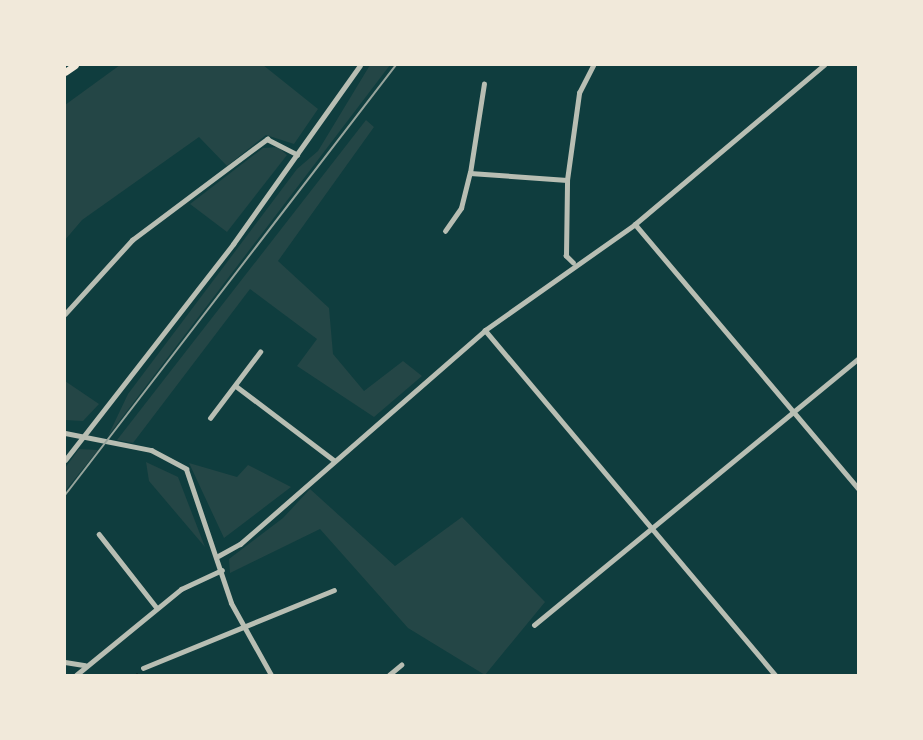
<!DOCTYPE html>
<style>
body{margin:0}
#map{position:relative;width:923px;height:740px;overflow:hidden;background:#0f3d3e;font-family:Figtree,sans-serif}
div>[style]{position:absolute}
.green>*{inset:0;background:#244646}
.stream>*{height:2px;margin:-1px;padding:0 1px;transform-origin:1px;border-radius:1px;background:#0a2a2b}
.minor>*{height:4.5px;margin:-2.25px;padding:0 2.25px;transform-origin:2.25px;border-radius:2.25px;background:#b8beb3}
.tertiary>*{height:5px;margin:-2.5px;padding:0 2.5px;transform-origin:2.5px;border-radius:2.5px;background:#b8beb3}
.trunk>*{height:7px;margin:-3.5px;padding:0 3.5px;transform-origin:3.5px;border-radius:3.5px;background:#f1e9da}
.rail>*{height:2px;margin:-1px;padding:0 1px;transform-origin:1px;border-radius:1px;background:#97a49c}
span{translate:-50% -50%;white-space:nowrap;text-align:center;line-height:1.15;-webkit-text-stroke:5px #f1e9da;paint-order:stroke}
.frame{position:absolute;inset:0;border:66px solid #f1e9da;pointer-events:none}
</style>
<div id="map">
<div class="green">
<div style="clip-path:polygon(120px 65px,263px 65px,318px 109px,294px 144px,266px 135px,227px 166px,199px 137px,82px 220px,65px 240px,65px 105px)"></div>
<div style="clip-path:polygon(370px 65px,390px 65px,108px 436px,128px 394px,297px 169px,318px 151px)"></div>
<div style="clip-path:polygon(366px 120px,374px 127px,278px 261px,329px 308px,333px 354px,364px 391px,403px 361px,422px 376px,374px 417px,297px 366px,317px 339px,250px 289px,133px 443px,117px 440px)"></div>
<div style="clip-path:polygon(278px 147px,287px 155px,227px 232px,190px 204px,263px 148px)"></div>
<div style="clip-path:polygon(65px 381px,99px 404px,83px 421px,65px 420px)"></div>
<div style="clip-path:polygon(79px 449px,98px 450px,65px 491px,65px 468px)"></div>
<div style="clip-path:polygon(146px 462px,178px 477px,205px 547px,149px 481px)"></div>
<div style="clip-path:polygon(189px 463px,237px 477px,248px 465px,291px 487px,224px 538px)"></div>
<div style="clip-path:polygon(310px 489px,395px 566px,462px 517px,545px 602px,485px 675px,408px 628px,320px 529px,230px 573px,229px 559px,283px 518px)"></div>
</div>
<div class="stream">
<div style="left:137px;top:674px;width:1px;rotate:90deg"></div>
</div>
<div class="minor">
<div style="left:470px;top:173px;width:90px;rotate:-81.1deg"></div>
<div style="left:635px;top:224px;width:346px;rotate:49.8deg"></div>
<div style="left:445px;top:231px;width:28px;rotate:-55deg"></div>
<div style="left:461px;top:208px;width:36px;rotate:-76deg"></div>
<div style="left:470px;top:173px;width:97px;rotate:4.1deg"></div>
<div style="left:573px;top:263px;width:10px;rotate:-135deg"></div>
<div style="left:566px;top:256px;width:76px;rotate:-89.2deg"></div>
<div style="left:567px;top:180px;width:88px;rotate:-82.1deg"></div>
<div style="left:579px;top:93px;width:31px;rotate:-63deg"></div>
<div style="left:65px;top:314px;width:100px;rotate:-47.8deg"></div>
<div style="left:132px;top:240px;width:169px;rotate:-36.8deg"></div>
<div style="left:267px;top:139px;width:34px;rotate:27deg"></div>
<div style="left:485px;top:330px;width:451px;rotate:49.9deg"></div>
<div style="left:236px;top:386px;width:123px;rotate:37.1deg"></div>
<div style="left:210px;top:418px;width:83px;rotate:-52.9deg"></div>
<div style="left:99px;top:534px;width:94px;rotate:51.9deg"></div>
<div style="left:534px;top:625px;width:419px;rotate:-39.4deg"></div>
<div style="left:65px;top:662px;width:20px;rotate:9deg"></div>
<div style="left:143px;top:668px;width:206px;rotate:-22.2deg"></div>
<div style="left:389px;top:675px;width:16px;rotate:-40deg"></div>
</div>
<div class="tertiary">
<div style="left:65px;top:433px;width:88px;rotate:11.2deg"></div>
<div style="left:151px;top:450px;width:40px;rotate:28deg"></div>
<div style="left:186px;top:469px;width:141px;rotate:71.4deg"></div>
<div style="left:231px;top:603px;width:82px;rotate:60.9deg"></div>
<div style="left:65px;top:460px;width:274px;rotate:-52.1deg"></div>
<div style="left:233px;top:244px;width:219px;rotate:-54.6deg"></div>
<div style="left:218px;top:556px;width:25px;rotate:-29deg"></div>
<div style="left:240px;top:544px;width:325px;rotate:-41.1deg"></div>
<div style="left:485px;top:330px;width:184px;rotate:-35.2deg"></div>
<div style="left:635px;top:224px;width:247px;rotate:-40.1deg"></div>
<div style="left:76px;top:675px;width:136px;rotate:-39.3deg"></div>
<div style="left:181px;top:589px;width:45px;rotate:-24.9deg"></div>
</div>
<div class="trunk">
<div style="left:65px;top:72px;width:12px;rotate:-35deg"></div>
</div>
<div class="rail">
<div style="left:65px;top:495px;width:543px;rotate:-52.41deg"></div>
</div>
<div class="frame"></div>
</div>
